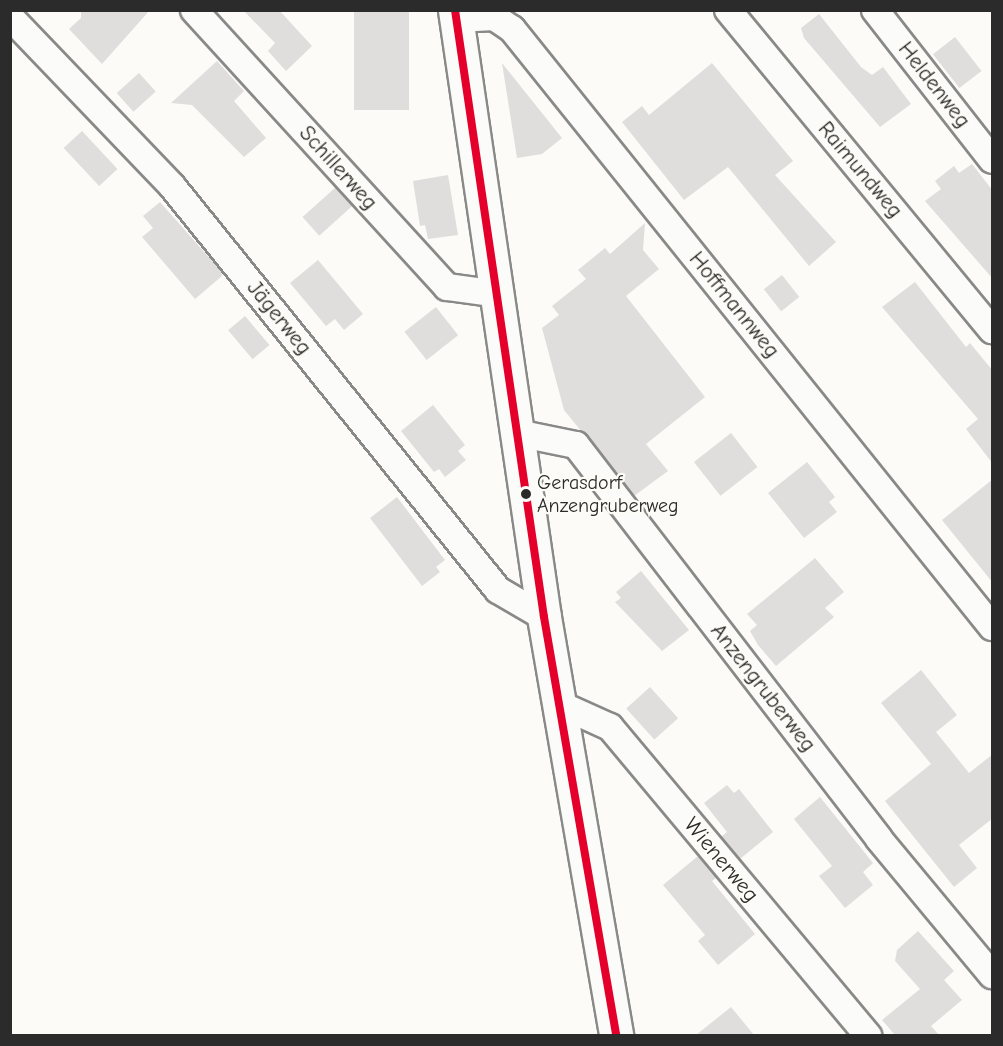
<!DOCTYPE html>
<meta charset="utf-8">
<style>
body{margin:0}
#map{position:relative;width:1003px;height:1046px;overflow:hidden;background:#fcfbf8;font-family:"Comic Neue",sans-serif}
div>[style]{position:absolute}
.building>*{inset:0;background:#dfdedc;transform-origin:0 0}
.roads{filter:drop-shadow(2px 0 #898987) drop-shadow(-2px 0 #898987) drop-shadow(0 2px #898987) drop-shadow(0 -2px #898987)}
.street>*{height:26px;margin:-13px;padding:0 13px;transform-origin:13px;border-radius:13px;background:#fbfbf9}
.secondary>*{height:33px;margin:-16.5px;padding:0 16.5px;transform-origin:16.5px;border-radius:16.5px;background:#fbfbf9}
.bus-1>*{height:8px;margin:-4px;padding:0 4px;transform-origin:4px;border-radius:4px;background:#e4002b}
.dots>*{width:16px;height:16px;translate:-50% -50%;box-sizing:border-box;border:3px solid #fdfcf7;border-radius:50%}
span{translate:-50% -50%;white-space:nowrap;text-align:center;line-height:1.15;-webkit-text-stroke:4.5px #fdfcf7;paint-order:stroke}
.bus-label{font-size:20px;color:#2b2b2b}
.left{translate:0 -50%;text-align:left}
.street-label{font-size:22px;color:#2b2b2b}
.frame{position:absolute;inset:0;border:12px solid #2b2b2b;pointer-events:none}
</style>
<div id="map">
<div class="building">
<div style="clip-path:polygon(81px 10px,150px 10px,102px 64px,69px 29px,81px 18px)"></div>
<div style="clip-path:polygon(243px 10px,279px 10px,312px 46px,286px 71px,268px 51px,275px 43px)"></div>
<div style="left:354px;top:10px;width:55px;height:100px"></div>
<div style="clip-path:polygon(819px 14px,861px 67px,872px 75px,883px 67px,911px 104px,880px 127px,804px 38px,801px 28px)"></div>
<div style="left:955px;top:37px;width:43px;height:28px;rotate:52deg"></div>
<div style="clip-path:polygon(217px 61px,244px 91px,234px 101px,266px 138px,244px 157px,192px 105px,171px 103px)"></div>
<div style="clip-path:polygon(502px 63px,562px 138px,542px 154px,517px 158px)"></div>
<div style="clip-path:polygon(712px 63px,793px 161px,775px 175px,836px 242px,809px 266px,728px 167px,684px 200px,622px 122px,642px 106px,649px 115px)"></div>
<div style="left:139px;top:73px;width:25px;height:30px;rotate:48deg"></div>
<div style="left:82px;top:131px;width:52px;height:25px;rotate:47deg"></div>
<div style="clip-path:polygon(972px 164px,993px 191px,993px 279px,925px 201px,941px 189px,935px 181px,954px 166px,959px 173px)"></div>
<div style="clip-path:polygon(448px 175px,458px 235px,428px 239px,425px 225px,420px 226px,413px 181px)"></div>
<div style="left:336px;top:187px;width:25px;height:45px;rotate:48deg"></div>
<div style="clip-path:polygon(160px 202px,221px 271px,222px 276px,195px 299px,142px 237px,153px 228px,143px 216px)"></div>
<div style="clip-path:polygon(645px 223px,643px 250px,659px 269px,626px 296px,705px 397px,646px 444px,668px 471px,634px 496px,564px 410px,542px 328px,559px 315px,552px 306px,586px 279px,578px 270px,605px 248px,610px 254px)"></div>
<div style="clip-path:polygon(318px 260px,363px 314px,344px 330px,335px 319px,326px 326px,290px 283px)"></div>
<div style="left:782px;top:275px;width:28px;height:23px;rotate:52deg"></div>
<div style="clip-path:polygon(915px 282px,966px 347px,970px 343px,993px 371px,993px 464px,966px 429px,978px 419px,882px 307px)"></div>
<div style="left:436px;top:307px;width:36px;height:40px;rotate:52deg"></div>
<div style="left:245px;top:316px;width:38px;height:22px;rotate:50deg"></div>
<div style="clip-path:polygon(433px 405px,465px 445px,458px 451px,466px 460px,445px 477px,439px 469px,434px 472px,401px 431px)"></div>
<div style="left:731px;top:433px;width:43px;height:47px;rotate:52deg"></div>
<div style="clip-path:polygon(807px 462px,835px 497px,829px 502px,837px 512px,804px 538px,768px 493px)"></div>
<div style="clip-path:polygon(993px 479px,993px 583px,942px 520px)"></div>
<div style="clip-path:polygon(397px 497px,445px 560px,436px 567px,440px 572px,422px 586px,370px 518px)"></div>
<div style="clip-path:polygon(815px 558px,844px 592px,825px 608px,834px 617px,776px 666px,758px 645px,750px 631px,757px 625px,747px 614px)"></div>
<div style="clip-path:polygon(641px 571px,689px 630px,662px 651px,615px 602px,621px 598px,616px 592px)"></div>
<div style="clip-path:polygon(921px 670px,957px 715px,936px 732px,969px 773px,993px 754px,993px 818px,959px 845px,977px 868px,954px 887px,885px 801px,931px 764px,881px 703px)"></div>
<div style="left:650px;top:687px;width:42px;height:32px;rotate:48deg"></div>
<div style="clip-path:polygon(727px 785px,734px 793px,739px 789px,773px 832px,740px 859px,721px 837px,727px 832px,704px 803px)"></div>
<div style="clip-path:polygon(820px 797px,873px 863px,863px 872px,873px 885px,845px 908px,819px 876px,832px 866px,794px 819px)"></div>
<div style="clip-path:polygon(698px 856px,716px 878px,712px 881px,755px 934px,718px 965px,698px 941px,705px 935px,663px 885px)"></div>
<div style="clip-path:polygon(918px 931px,954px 971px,944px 980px,962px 1000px,931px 1026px,939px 1035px,895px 1035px,882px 1020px,920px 989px,895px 961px,897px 950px)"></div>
<div style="clip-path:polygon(731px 1007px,754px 1035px,696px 1035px)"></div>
</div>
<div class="roads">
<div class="street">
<div style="left:194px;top:10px;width:375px;rotate:47.6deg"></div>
<div style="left:447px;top:287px;width:51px;rotate:7.8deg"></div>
<div style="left:728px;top:10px;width:415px;rotate:50.5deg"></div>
<div style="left:875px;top:10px;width:190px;rotate:52deg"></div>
<div style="left:10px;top:17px;width:234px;rotate:46.2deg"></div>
<div style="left:172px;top:186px;width:519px;rotate:51.1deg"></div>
<div style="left:498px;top:590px;width:53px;rotate:30.4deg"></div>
<div style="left:457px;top:19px;width:37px;rotate:-3deg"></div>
<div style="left:494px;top:17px;width:22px;rotate:34deg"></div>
<div style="left:512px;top:29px;width:767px;rotate:51.25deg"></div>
<div style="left:517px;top:433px;width:60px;rotate:11.5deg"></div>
<div style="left:576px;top:445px;width:497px;rotate:52.4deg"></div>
<div style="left:879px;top:839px;width:177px;rotate:50.3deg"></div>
<div style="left:559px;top:704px;width:56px;rotate:24.3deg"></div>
<div style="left:610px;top:727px;width:403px;rotate:50.1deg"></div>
</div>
<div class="secondary">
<div style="left:455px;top:10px;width:613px;rotate:81.66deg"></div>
<div style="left:544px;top:617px;width:425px;rotate:80.2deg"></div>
</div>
</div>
<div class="bus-1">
<div style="left:455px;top:10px;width:613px;rotate:81.66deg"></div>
<div style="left:544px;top:617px;width:425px;rotate:80.2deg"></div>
</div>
<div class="dots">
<div style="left:526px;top:494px;background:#2b2b2b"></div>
</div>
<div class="bus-label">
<span class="left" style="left:537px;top:494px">Gerasdorf<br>Anzengruberweg</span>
</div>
<div class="street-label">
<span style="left:934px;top:85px;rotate:52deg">Heldenweg</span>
<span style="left:338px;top:168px;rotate:48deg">Schillerweg</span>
<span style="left:860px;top:170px;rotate:50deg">Raimundweg</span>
<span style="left:734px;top:305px;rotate:51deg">Hoffmannweg</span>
<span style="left:279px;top:318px;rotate:51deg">Jägerweg</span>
<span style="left:763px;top:688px;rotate:52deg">Anzengruberweg</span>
<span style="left:721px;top:860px;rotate:50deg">Wienerweg</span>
</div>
<div class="frame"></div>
</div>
